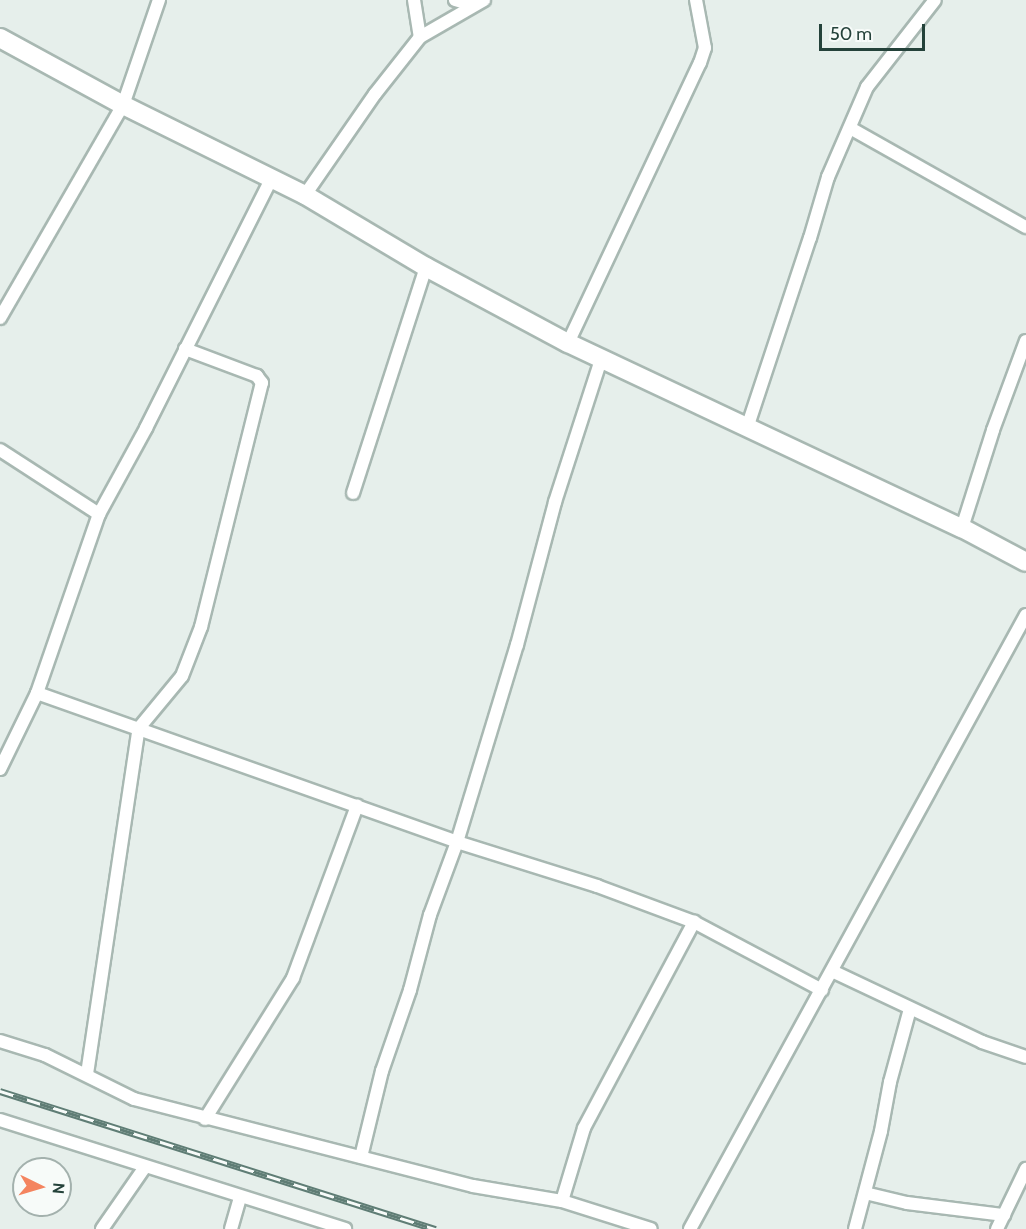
<!DOCTYPE html>
<style>
body{margin:0}
#map{position:relative;width:1026px;height:1229px;overflow:hidden;background:#e6efeb;font-family:Cabin,sans-serif}
div>[style]{position:absolute}
.roads{filter:drop-shadow(2px 0 #a8b8b2) drop-shadow(-2px 0 #a8b8b2) drop-shadow(0 2px #a8b8b2) drop-shadow(0 -2px #a8b8b2)}
.street>*{height:12px;margin:-6px;padding:0 6px;transform-origin:6px;border-radius:6px;background:#fff}
.secondary>*{height:18px;margin:-9px;padding:0 9px;transform-origin:9px;border-radius:9px;background:#fff}
.rail>*{height:7px;margin-top:-3.5px;transform-origin:0;background:repeating-linear-gradient(90deg,#f7fbf9 0 14px,#5f7d75 0 28px);box-sizing:border-box;border-block:2px solid #5f7d75}
span{translate:-50% -50%;white-space:nowrap;text-align:center;line-height:1.15;-webkit-text-stroke:5px #f7fbf9;paint-order:stroke}
.north{position:absolute;left:12px;top:1157px;width:60px;height:60px;box-sizing:border-box;background:#f7fbf9;border:2px solid #a3b1ad;border-radius:50%;rotate:95deg;font-size:16px;font-weight:700;line-height:24px;text-align:center;color:#24423a}
.north::after{content:'';display:block;margin:auto;width:21px;height:27px;background:#f4845f;clip-path:polygon(50% 0,100% 100%,50% 72%,0 100%)}
.scale{position:absolute;left:819px;top:24px;width:106px;height:27px;box-sizing:border-box;border:3px solid #24423a;border-top:0;padding-left:8px;font-size:18px;line-height:21px;white-space:nowrap;color:#24423a;-webkit-text-stroke:4px #f7fbf9;paint-order:stroke}
</style>
<div id="map">
<div class="roads">
<div class="street">
<div style="left:414px;top:0;width:37px;rotate:81deg"></div>
<div style="left:455px;top:0;width:19px;rotate:16deg"></div>
<div style="left:850px;top:128px;width:202px;rotate:29.4deg"></div>
<div style="left:305px;top:195px;width:123px;rotate:-55.3deg"></div>
<div style="left:375px;top:94px;width:73px;rotate:-51.7deg"></div>
<div style="left:420px;top:37px;width:74px;rotate:-30deg"></div>
<div style="left:0;top:318px;width:246px;rotate:-60deg"></div>
<div style="left:123px;top:105px;width:111px;rotate:-71.1deg"></div>
<div style="left:568px;top:343px;width:310px;rotate:-64.8deg"></div>
<div style="left:700px;top:63px;width:16px;rotate:-72deg"></div>
<div style="left:705px;top:48px;width:49px;rotate:-100.6deg"></div>
<div style="left:747px;top:428px;width:200px;rotate:-71.7deg"></div>
<div style="left:810px;top:238px;width:64px;rotate:-73.6deg"></div>
<div style="left:828px;top:177px;width:98px;rotate:-66.6deg"></div>
<div style="left:867px;top:87px;width:110px;rotate:-52deg"></div>
<div style="left:0;top:450px;width:118px;rotate:32.9deg"></div>
<div style="left:353px;top:493px;width:237px;rotate:-72.1deg"></div>
<div style="left:962px;top:528px;width:103px;rotate:-72.4deg"></div>
<div style="left:993px;top:430px;width:95px;rotate:-69.7deg"></div>
<div style="left:37px;top:693px;width:446px;rotate:19.5deg"></div>
<div style="left:457px;top:842px;width:147px;rotate:17.4deg"></div>
<div style="left:597px;top:886px;width:103px;rotate:20.4deg"></div>
<div style="left:694px;top:922px;width:145px;rotate:28deg"></div>
<div style="left:0;top:769px;width:85px;rotate:-64deg"></div>
<div style="left:37px;top:693px;width:189px;rotate:-70.9deg"></div>
<div style="left:99px;top:514px;width:98px;rotate:-61.3deg"></div>
<div style="left:146px;top:428px;width:279px;rotate:-63.3deg"></div>
<div style="left:832px;top:971px;width:166px;rotate:25.3deg"></div>
<div style="left:982px;top:1042px;width:46px;rotate:18.8deg"></div>
<div style="left:0;top:1041px;width:47px;rotate:17.3deg"></div>
<div style="left:45px;top:1055px;width:99px;rotate:26.3deg"></div>
<div style="left:134px;top:1099px;width:350px;rotate:14.4deg"></div>
<div style="left:473px;top:1186px;width:90px;rotate:9.6deg"></div>
<div style="left:562px;top:1201px;width:93px;rotate:17.5deg"></div>
<div style="left:87px;top:1074px;width:350px;rotate:-81.5deg"></div>
<div style="left:139px;top:728px;width:67px;rotate:-50.4deg"></div>
<div style="left:182px;top:676px;width:53px;rotate:-68.8deg"></div>
<div style="left:201px;top:627px;width:252px;rotate:-76deg"></div>
<div style="left:262px;top:383px;width:9px;rotate:-126deg"></div>
<div style="left:257px;top:376px;width:77px;rotate:-159.4deg"></div>
<div style="left:205px;top:1119px;width:166px;rotate:-58deg"></div>
<div style="left:293px;top:978px;width:184px;rotate:-69.6deg"></div>
<div style="left:0;top:1120px;width:362px;rotate:17.5deg"></div>
<div style="left:361px;top:1157px;width:89px;rotate:-76.3deg"></div>
<div style="left:382px;top:1071px;width:86px;rotate:-70.9deg"></div>
<div style="left:410px;top:990px;width:78px;rotate:-75.1deg"></div>
<div style="left:430px;top:915px;width:78px;rotate:-69.7deg"></div>
<div style="left:457px;top:842px;width:206px;rotate:-73.1deg"></div>
<div style="left:517px;top:645px;width:148px;rotate:-75.1deg"></div>
<div style="left:555px;top:502px;width:149px;rotate:-72.1deg"></div>
<div style="left:865px;top:1193px;width:43px;rotate:13.4deg"></div>
<div style="left:907px;top:1203px;width:98px;rotate:7.1deg"></div>
<div style="left:562px;top:1201px;width:76px;rotate:-73.2deg"></div>
<div style="left:584px;top:1128px;width:234px;rotate:-61.9deg"></div>
<div style="left:102px;top:1229px;width:75px;rotate:-55.3deg"></div>
<div style="left:231px;top:1229px;width:33px;rotate:-74deg"></div>
<div style="left:690px;top:1229px;width:700px;rotate:-61.31deg"></div>
<div style="left:855px;top:1229px;width:101px;rotate:-75.1deg"></div>
<div style="left:881px;top:1131px;width:50px;rotate:-79.6deg"></div>
<div style="left:890px;top:1082px;width:76px;rotate:-74.7deg"></div>
<div style="left:997px;top:1229px;width:67px;rotate:-64.2deg"></div>
</div>
<div class="secondary">
<div style="left:0;top:38px;width:140px;rotate:28.6deg"></div>
<div style="left:123px;top:105px;width:203px;rotate:26.3deg"></div>
<div style="left:305px;top:195px;width:141px;rotate:30.8deg"></div>
<div style="left:426px;top:267px;width:161px;rotate:28.2deg"></div>
<div style="left:568px;top:343px;width:435px;rotate:25.2deg"></div>
<div style="left:962px;top:528px;width:72px;rotate:28deg"></div>
</div>
</div>
<div class="rail">
<div style="left:0;top:1091px;width:457px;rotate:17.6deg"></div>
</div>
<div class="north">N</div>
<div class="scale">50 m</div>
</div>
